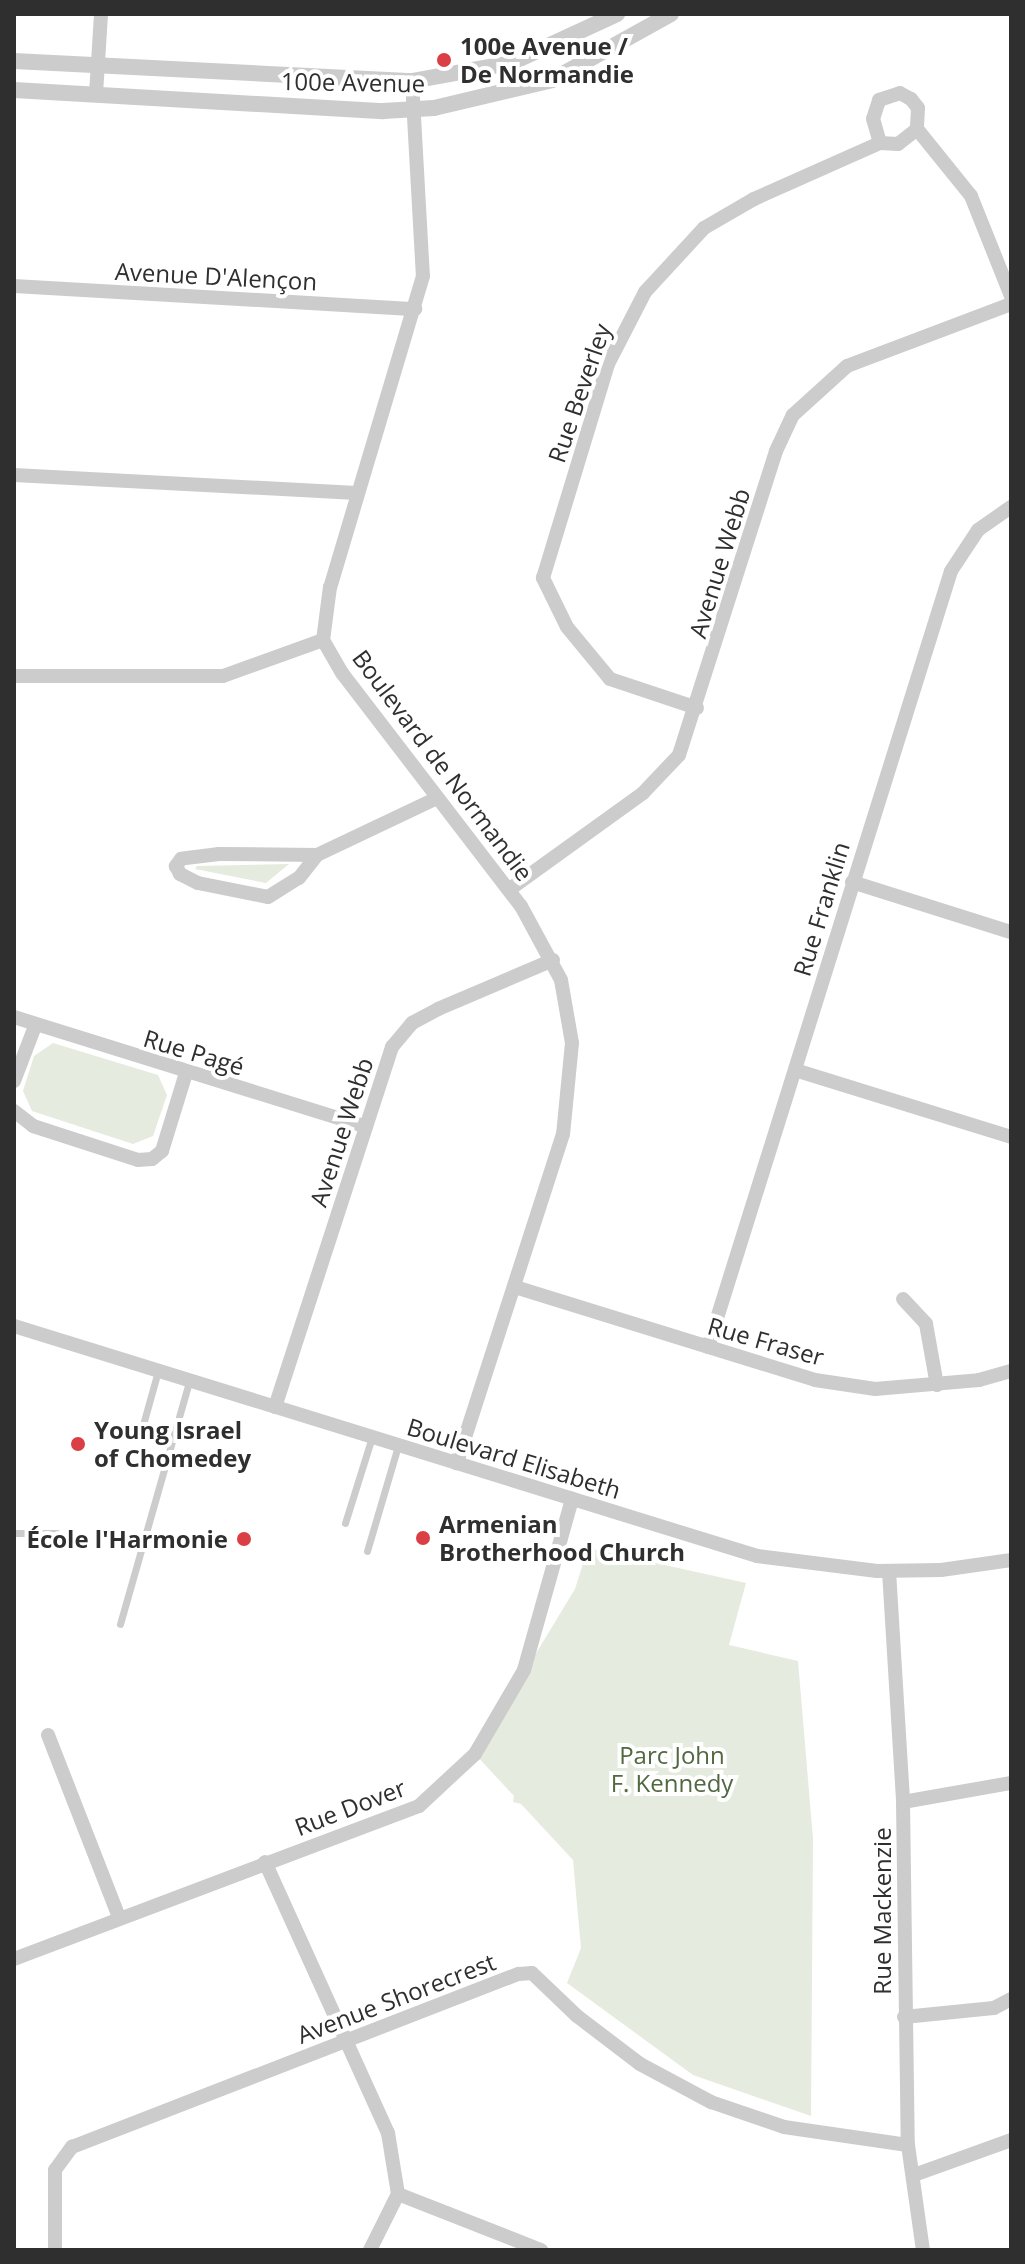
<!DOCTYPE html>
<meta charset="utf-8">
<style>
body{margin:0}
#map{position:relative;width:1025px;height:2264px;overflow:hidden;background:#fff;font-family:"Open Sans",sans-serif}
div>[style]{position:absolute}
.green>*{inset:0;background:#e5ebde}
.service>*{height:7px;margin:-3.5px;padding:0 3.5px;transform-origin:3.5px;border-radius:3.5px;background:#ccc}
.minor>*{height:14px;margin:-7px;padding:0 7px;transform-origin:7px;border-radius:7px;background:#ccc}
.tertiary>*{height:16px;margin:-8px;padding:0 8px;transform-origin:8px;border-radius:8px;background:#ccc}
.dots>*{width:22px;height:22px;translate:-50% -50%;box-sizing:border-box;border:4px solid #fff;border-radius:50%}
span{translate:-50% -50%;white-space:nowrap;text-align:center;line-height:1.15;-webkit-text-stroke:8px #fff;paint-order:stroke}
.poi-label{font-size:24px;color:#2f2f2f;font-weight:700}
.left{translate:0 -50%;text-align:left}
.right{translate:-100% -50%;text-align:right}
.street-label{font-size:24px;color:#2f2f2f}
.park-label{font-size:24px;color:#516840}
.frame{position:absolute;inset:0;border:16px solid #2f2f2f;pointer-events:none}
</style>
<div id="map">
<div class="green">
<div style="clip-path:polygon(289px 864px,266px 883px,195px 869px,197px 866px)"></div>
<div style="clip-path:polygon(53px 1043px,158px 1075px,167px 1095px,153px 1136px,133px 1144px,32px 1111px,23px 1091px,34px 1056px)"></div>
<div style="clip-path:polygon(588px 1548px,746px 1583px,729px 1645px,798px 1661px,813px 1839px,811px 2116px,693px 2075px,567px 1983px,581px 1948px,573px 1860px,521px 1804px,513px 1802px,514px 1796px,475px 1754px,575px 1589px)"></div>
</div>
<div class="service">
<div style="left:144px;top:1421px;width:52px;rotate:-74.4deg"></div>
<div style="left:345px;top:1523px;width:90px;rotate:-72.6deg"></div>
<div style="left:14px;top:1533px;width:43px"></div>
<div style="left:367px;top:1551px;width:109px;rotate:-73.6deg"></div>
<div style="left:120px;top:1624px;width:253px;rotate:-74.1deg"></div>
</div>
<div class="minor">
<div style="left:412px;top:81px;width:195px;rotate:86.8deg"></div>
<div style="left:423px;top:276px;width:325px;rotate:106.6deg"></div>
<div style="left:330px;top:587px;width:53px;rotate:97.5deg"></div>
<div style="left:323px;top:640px;width:38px;rotate:60deg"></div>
<div style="left:342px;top:673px;width:294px;rotate:52.5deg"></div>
<div style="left:521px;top:906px;width:84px;rotate:61.6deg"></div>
<div style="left:561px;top:980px;width:64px;rotate:80.1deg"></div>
<div style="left:572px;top:1043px;width:91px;rotate:95.6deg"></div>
<div style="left:563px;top:1134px;width:346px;rotate:107.9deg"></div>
<div style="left:96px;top:94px;width:80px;rotate:-86.4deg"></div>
<div style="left:880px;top:143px;width:25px;rotate:-106deg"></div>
<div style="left:873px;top:119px;width:20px;rotate:-72deg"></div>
<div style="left:879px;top:100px;width:22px;rotate:-18deg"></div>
<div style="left:900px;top:93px;width:13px;rotate:29deg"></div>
<div style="left:911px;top:99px;width:11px;rotate:52deg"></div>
<div style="left:918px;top:108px;width:21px;rotate:93deg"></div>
<div style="left:917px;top:129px;width:86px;rotate:51.1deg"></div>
<div style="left:971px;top:196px;width:108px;rotate:68.2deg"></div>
<div style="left:14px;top:286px;width:402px;rotate:3.3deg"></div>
<div style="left:14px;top:475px;width:343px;rotate:3deg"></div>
<div style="left:14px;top:676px;width:209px"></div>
<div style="left:223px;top:676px;width:106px;rotate:-19.8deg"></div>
<div style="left:697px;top:708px;width:92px;rotate:-161.6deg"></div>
<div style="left:610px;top:679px;width:67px;rotate:-129.6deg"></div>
<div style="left:567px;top:627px;width:55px;rotate:-116.1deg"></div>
<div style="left:543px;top:578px;width:224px;rotate:-73.1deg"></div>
<div style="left:608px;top:364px;width:81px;rotate:-62.8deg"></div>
<div style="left:645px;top:292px;width:87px;rotate:-47.3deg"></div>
<div style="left:704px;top:228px;width:58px;rotate:-30.1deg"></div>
<div style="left:754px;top:199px;width:138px;rotate:-24deg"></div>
<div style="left:880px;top:143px;width:18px;rotate:3deg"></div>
<div style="left:898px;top:144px;width:24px;rotate:-38deg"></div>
<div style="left:317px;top:855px;width:98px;rotate:-179.4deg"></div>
<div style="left:219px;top:854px;width:38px;rotate:173deg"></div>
<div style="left:181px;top:859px;width:9px;rotate:126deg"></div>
<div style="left:176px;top:866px;width:9px;rotate:63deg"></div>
<div style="left:180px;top:874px;width:20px;rotate:27deg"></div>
<div style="left:198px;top:883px;width:71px;rotate:11.3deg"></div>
<div style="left:268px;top:897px;width:36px;rotate:-32deg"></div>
<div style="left:299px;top:878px;width:29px;rotate:-52deg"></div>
<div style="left:317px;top:855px;width:133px;rotate:-25.4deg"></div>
<div style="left:852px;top:882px;width:167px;rotate:17.5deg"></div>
<div style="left:510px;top:889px;width:164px;rotate:-35.8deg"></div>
<div style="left:643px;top:793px;width:52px;rotate:-46.5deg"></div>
<div style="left:679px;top:755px;width:319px;rotate:-72.3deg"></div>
<div style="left:776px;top:451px;width:40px;rotate:-65deg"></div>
<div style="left:793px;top:415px;width:73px;rotate:-42.2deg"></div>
<div style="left:847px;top:366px;width:175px;rotate:-20.7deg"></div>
<div style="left:14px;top:1017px;width:366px;rotate:17.3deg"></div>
<div style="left:795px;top:1070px;width:226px;rotate:17.2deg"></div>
<div style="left:14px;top:1081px;width:59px;rotate:-69.1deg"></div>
<div style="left:14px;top:1111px;width:24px;rotate:38deg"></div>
<div style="left:33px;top:1126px;width:110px;rotate:17.9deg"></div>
<div style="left:138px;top:1160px;width:14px;rotate:-4deg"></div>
<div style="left:152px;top:1159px;width:13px;rotate:-39deg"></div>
<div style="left:162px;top:1151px;width:82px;rotate:-72.9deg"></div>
<div style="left:515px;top:1287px;width:314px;rotate:17.2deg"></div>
<div style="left:815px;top:1380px;width:61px;rotate:8.5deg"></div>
<div style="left:875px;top:1389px;width:104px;rotate:-4.9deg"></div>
<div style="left:979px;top:1380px;width:33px;rotate:-16deg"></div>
<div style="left:903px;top:1299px;width:34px;rotate:47deg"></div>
<div style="left:926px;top:1324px;width:62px;rotate:79.8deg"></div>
<div style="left:14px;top:1326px;width:778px;rotate:17.2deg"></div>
<div style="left:757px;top:1556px;width:121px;rotate:7.1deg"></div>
<div style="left:877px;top:1571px;width:64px;rotate:-0.9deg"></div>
<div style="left:941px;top:1570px;width:71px;rotate:-8.1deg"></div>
<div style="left:708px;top:1347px;width:813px;rotate:-72.61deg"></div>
<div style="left:951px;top:571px;width:49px;rotate:-56.6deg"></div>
<div style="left:978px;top:530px;width:40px;rotate:-34.9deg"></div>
<div style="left:275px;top:1407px;width:379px;rotate:-72deg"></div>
<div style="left:392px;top:1047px;width:31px;rotate:-50deg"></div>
<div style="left:412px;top:1023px;width:30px;rotate:-28deg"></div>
<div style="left:438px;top:1009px;width:125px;rotate:-23.1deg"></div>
<div style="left:889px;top:1571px;width:231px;rotate:86.5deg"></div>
<div style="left:903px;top:1802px;width:343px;rotate:89.2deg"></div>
<div style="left:908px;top:2145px;width:106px;rotate:81.9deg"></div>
<div style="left:48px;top:1735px;width:195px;rotate:68.7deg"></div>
<div style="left:903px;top:1802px;width:110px;rotate:-10deg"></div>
<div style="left:265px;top:1862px;width:298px;rotate:65.6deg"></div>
<div style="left:388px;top:2133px;width:62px;rotate:80.7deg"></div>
<div style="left:398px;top:2194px;width:63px;rotate:116.6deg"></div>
<div style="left:14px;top:1959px;width:433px;rotate:-20.7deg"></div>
<div style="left:419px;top:1806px;width:76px;rotate:-42.9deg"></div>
<div style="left:475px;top:1754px;width:97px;rotate:-59.7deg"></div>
<div style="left:524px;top:1670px;width:178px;rotate:-74.3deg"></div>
<div style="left:904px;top:2017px;width:90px;rotate:-5.7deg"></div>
<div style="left:994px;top:2008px;width:19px;rotate:-28deg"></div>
<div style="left:914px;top:2175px;width:103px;rotate:-19.8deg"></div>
<div style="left:398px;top:2194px;width:154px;rotate:21.4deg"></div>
<div style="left:55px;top:2250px;width:80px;rotate:-90deg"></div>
<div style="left:55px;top:2170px;width:29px;rotate:-54deg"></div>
<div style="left:72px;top:2147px;width:479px;rotate:-21.2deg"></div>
<div style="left:519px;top:1974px;width:13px;rotate:-4deg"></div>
<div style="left:532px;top:1973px;width:62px;rotate:43.7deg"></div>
<div style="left:577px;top:2016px;width:79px;rotate:37.3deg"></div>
<div style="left:640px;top:2064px;width:81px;rotate:28.2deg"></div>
<div style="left:711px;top:2102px;width:77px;rotate:18.9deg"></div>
<div style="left:784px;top:2127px;width:125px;rotate:8.3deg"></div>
</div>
<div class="tertiary">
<div style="left:14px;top:61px;width:399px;rotate:2.9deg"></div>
<div style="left:412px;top:81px;width:101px;rotate:-10.3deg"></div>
<div style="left:511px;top:63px;width:117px;rotate:-24.8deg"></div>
<div style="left:14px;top:90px;width:370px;rotate:3.3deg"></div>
<div style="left:383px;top:111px;width:51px;rotate:-3.4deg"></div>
<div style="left:434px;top:108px;width:121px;rotate:-13.3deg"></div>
<div style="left:552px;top:80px;width:136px;rotate:-29deg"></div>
</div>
<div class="dots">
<div style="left:444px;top:60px;background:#d93f45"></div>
<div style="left:78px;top:1444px;background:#d93f45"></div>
<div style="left:423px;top:1538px;background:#d93f45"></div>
<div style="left:244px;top:1539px;background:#d93f45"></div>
</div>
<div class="poi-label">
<span class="left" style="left:460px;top:60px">100e Avenue /<br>De Normandie</span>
<span class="left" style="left:94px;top:1444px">Young Israel<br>of Chomedey</span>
<span class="left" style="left:439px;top:1538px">Armenian<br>Brotherhood Church</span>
<span class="right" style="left:228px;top:1539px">École l'Harmonie</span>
</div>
<div class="street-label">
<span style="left:353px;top:82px;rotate:1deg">100e Avenue</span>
<span style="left:216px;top:276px;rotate:3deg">Avenue D'Alençon</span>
<span style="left:579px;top:393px;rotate:-71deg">Rue Beverley</span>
<span style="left:719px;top:563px;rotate:-73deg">Avenue Webb</span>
<span style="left:443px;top:765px;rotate:53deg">Boulevard de Normandie</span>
<span style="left:821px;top:909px;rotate:-73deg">Rue Franklin</span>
<span style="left:194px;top:1052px;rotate:17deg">Rue Pagé</span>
<span style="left:341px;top:1132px;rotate:-72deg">Avenue Webb</span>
<span style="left:766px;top:1341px;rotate:16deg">Rue Fraser</span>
<span style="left:514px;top:1458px;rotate:17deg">Boulevard Elisabeth</span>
<span style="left:350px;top:1807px;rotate:-21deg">Rue Dover</span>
<span style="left:882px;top:1911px;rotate:-90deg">Rue Mackenzie</span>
<span style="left:396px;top:1998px;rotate:-21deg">Avenue Shorecrest</span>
</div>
<div class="park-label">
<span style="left:672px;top:1769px">Parc John<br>F. Kennedy</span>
</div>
<div class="frame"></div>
</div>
